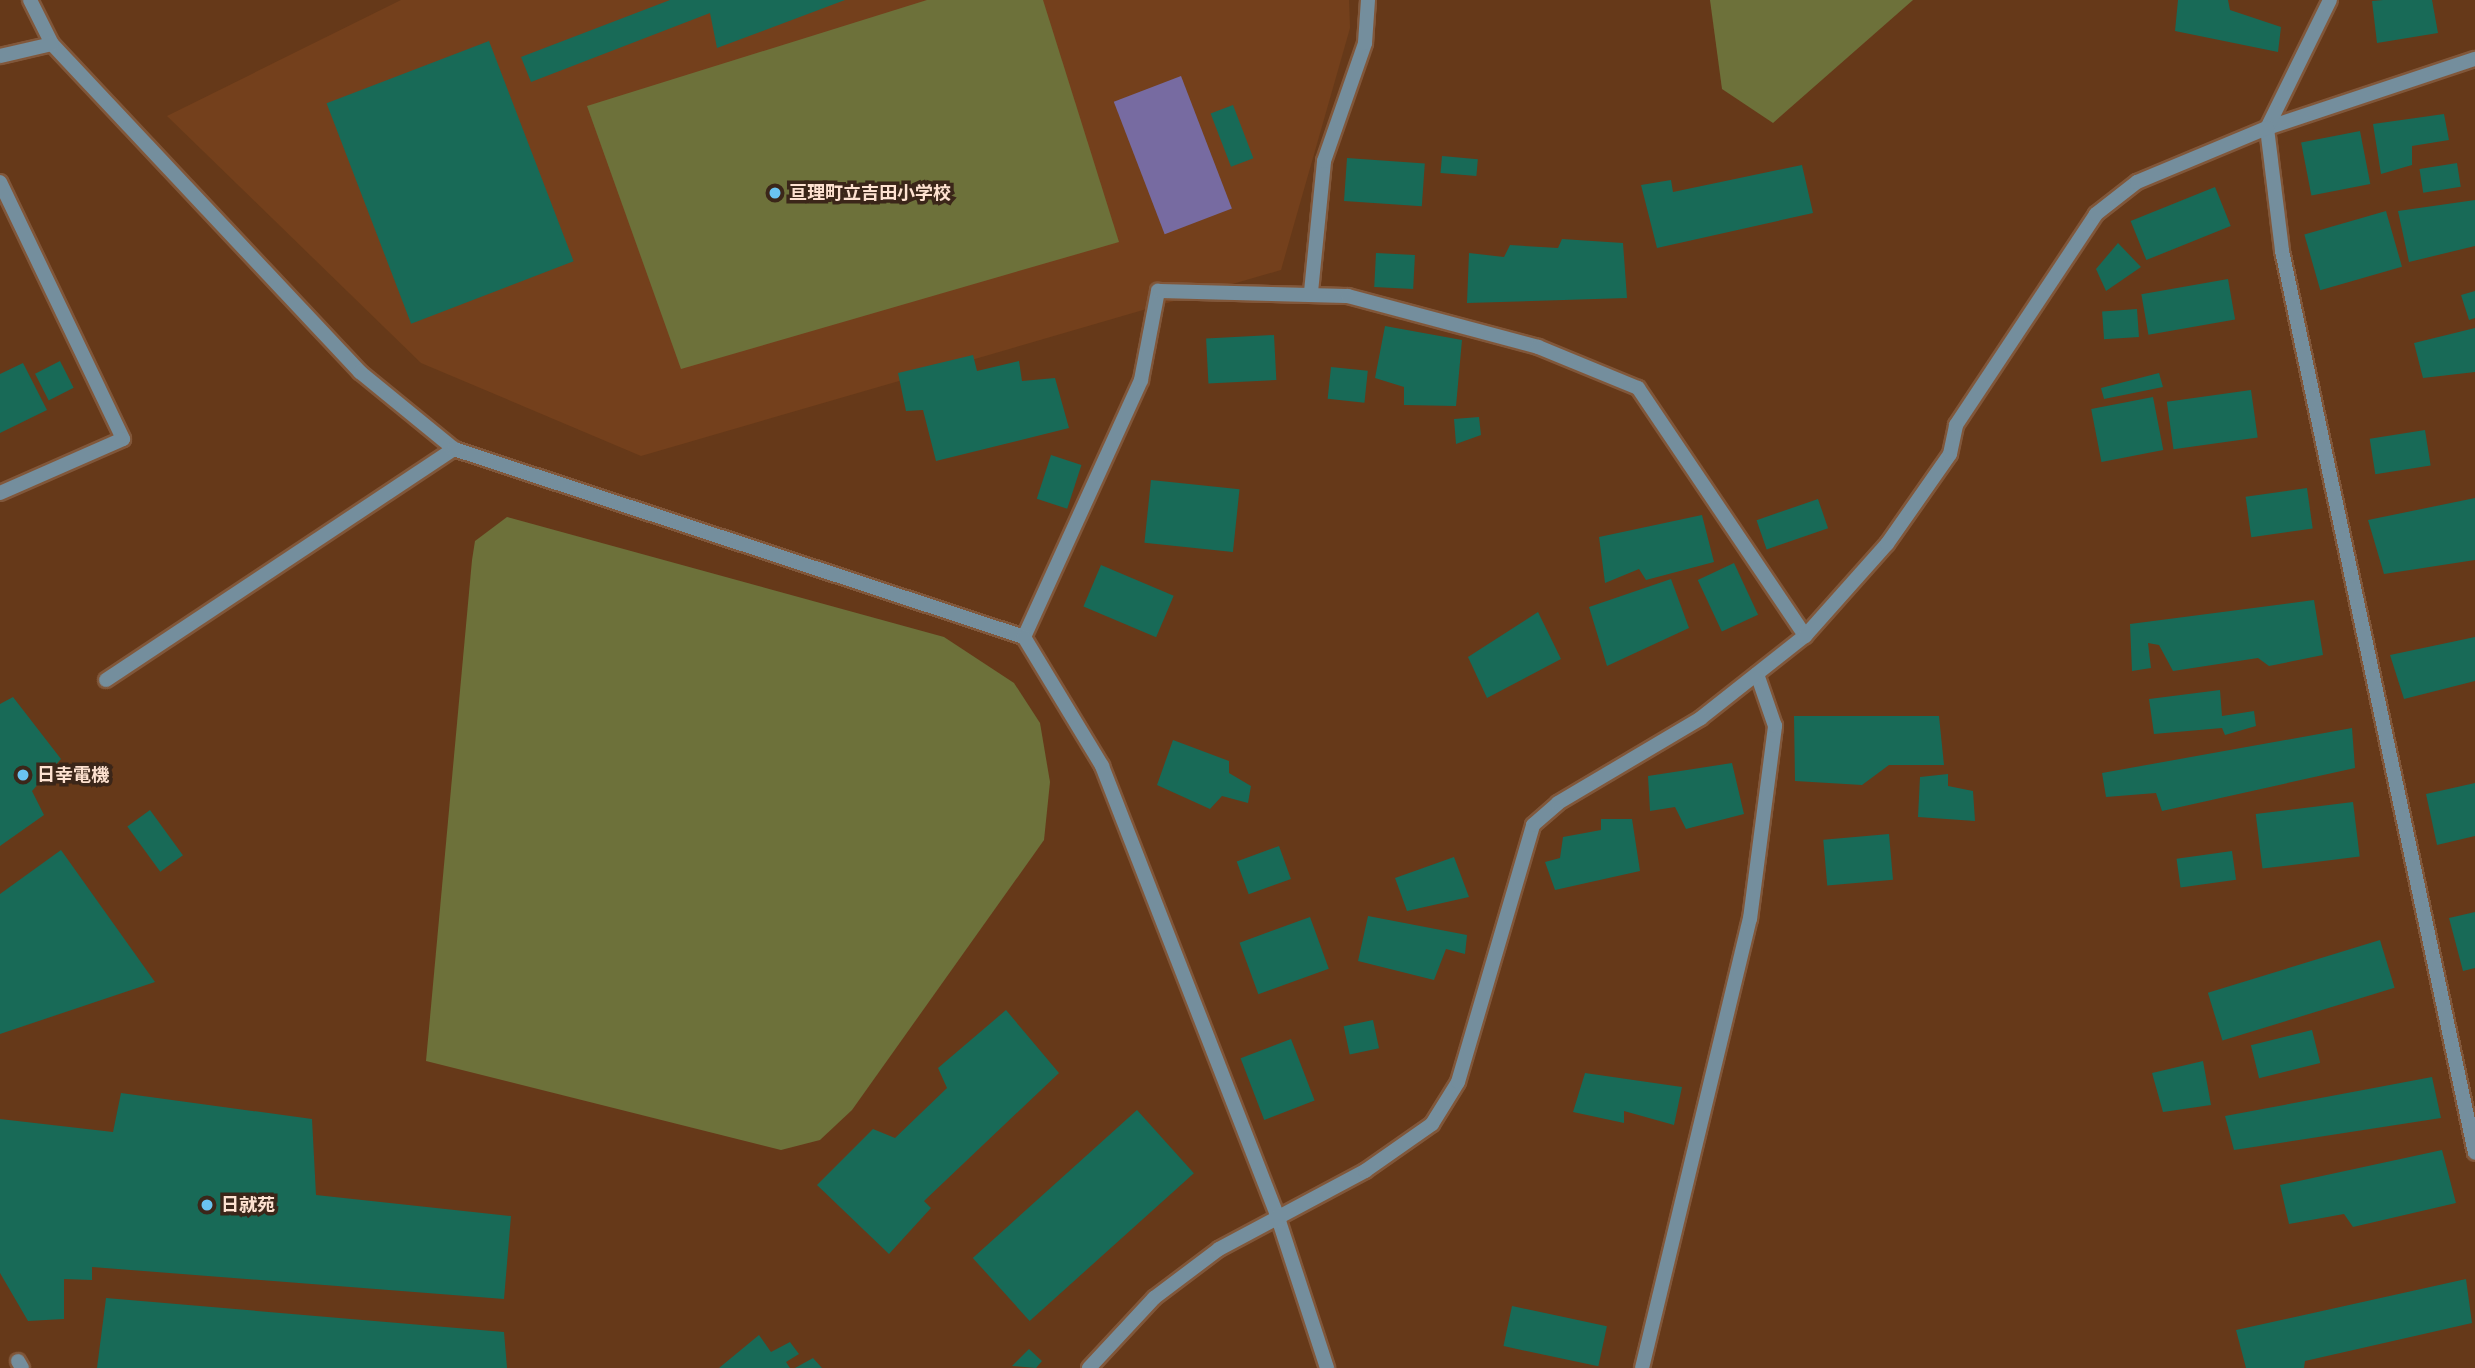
<!DOCTYPE html>
<meta charset="utf-8">
<style>
body{margin:0}
#map{position:relative;width:2475px;height:1368px;overflow:hidden;background:#663919;font-family:Inter,"Noto Sans JP",sans-serif}
div>[style]{position:absolute}
.built>*{inset:0;background:#74401c}
.green>*{inset:0;background:#6d713a}
.water>*{inset:0;background:#776ba1;transform-origin:0 0}
.building>*{inset:0;background:#186a57;transform-origin:0 0}
.roads{filter:drop-shadow(2px 0 #81573a) drop-shadow(-2px 0 #81573a) drop-shadow(0 2px #81573a) drop-shadow(0 -2px #81573a)}
.service>*{height:14px;margin:-7px;padding:0 7px;transform-origin:7px;border-radius:7px;background:#748e9d}
.minor>*{height:14px;margin:-7px;padding:0 7px;transform-origin:7px;border-radius:7px;background:#748e9d}
.tertiary>*{height:14px;margin:-7px;padding:0 7px;transform-origin:7px;border-radius:7px;background:#748e9d}
.dots>*{width:19px;height:19px;translate:-50% -50%;box-sizing:border-box;border:4px solid #3b2619;border-radius:50%}
span{translate:-50% -50%;white-space:nowrap;text-align:center;line-height:1.15;-webkit-text-stroke:7px #3b2619;paint-order:stroke}
.poi-label{font-size:18px;color:#fee2d1;font-weight:700}
.left{translate:0 -50%;text-align:left}
</style>
<div id="map">
<div class="built">
<div style="clip-path:polygon(401px 0,1349px 0,1350px 28px,1281px 270px,641px 456px,421px 363px,167px 116px)"></div>
</div>
<div class="green">
<div style="clip-path:polygon(927px 0,1043px 0,1119px 242px,681px 369px,587px 106px)"></div>
<div style="clip-path:polygon(1710px 0,1913px 0,1773px 123px,1722px 89px)"></div>
<div style="clip-path:polygon(507px 517px,944px 637px,1014px 683px,1040px 723px,1050px 782px,1044px 840px,852px 1110px,820px 1140px,781px 1150px,426px 1061px,472px 560px,475px 541px)"></div>
</div>
<div class="water">
<div style="left:1181px;top:76px;width:142px;height:72px;rotate:69deg"></div>
</div>
<div class="building">
<div style="clip-path:polygon(670px 0,845px 0,717px 48px,710px 13px,531px 82px,521px 57px)"></div>
<div style="clip-path:polygon(2178px 0,2228px 0,2230px 10px,2281px 27px,2278px 52px,2175px 31px)"></div>
<div style="clip-path:polygon(2383px 0,2432px 0,2438px 33px,2377px 43px,2372px 1px)"></div>
<div style="left:489px;top:41px;width:236px;height:174px;rotate:69deg"></div>
<div style="left:1233px;top:105px;width:57px;height:24px;rotate:69deg"></div>
<div style="clip-path:polygon(2444px 114px,2449px 140px,2412px 146px,2412px 165px,2381px 174px,2373px 124px)"></div>
<div style="left:2360px;top:131px;width:54px;height:60px;rotate:79deg"></div>
<div style="left:1442px;top:156px;width:36px;height:17px;rotate:5deg"></div>
<div style="left:1347px;top:158px;width:78px;height:43px;rotate:4deg"></div>
<div style="left:2457px;top:163px;width:24px;height:38px;rotate:81deg"></div>
<div style="clip-path:polygon(1802px 165px,1813px 213px,1657px 248px,1641px 185px,1671px 180px,1673px 192px)"></div>
<div style="left:2215px;top:187px;width:42px;height:91px;rotate:68deg"></div>
<div style="clip-path:polygon(2475px 200px,2475px 246px,2409px 262px,2398px 211px)"></div>
<div style="left:2386px;top:211px;width:58px;height:85px;rotate:74deg"></div>
<div style="clip-path:polygon(1562px 239px,1623px 243px,1627px 298px,1467px 303px,1469px 253px,1504px 257px,1510px 245px,1558px 248px)"></div>
<div style="clip-path:polygon(2118px 243px,2141px 267px,2106px 291px,2096px 269px)"></div>
<div style="left:1376px;top:253px;width:39px;height:34px;rotate:3deg"></div>
<div style="left:2228px;top:279px;width:41px;height:88px;rotate:80deg"></div>
<div style="clip-path:polygon(2475px 291px,2475px 318px,2469px 320px,2461px 295px)"></div>
<div style="left:2137px;top:309px;width:28px;height:35px;rotate:86deg"></div>
<div style="clip-path:polygon(1385px 326px,1462px 340px,1456px 406px,1404px 405px,1404px 387px,1375px 378px)"></div>
<div style="clip-path:polygon(2475px 328px,2475px 372px,2423px 378px,2414px 343px)"></div>
<div style="left:1274px;top:335px;width:45px;height:68px;rotate:87deg"></div>
<div style="clip-path:polygon(973px 355px,977px 371px,1019px 361px,1022px 381px,1055px 378px,1069px 428px,936px 461px,923px 410px,906px 411px,898px 373px)"></div>
<div style="left:60px;top:361px;width:30px;height:28px;rotate:63deg"></div>
<div style="clip-path:polygon(23px 363px,47px 410px,0 433px,0 374px)"></div>
<div style="left:1331px;top:367px;width:37px;height:32px;rotate:6deg"></div>
<div style="clip-path:polygon(2159px 373px,2163px 387px,2104px 399px,2101px 388px)"></div>
<div style="left:2251px;top:390px;width:48px;height:85px;rotate:82deg"></div>
<div style="left:2153px;top:397px;width:54px;height:63px;rotate:79deg"></div>
<div style="clip-path:polygon(1479px 417px,1481px 435px,1456px 444px,1454px 419px)"></div>
<div style="left:2425px;top:430px;width:36px;height:56px;rotate:81deg"></div>
<div style="left:1051px;top:455px;width:32px;height:46px;rotate:18deg"></div>
<div style="left:1151px;top:480px;width:89px;height:63px;rotate:6deg"></div>
<div style="left:2307px;top:488px;width:41px;height:62px;rotate:82deg"></div>
<div style="clip-path:polygon(2475px 498px,2475px 560px,2384px 574px,2368px 520px)"></div>
<div style="left:1818px;top:499px;width:31px;height:65px;rotate:71deg"></div>
<div style="clip-path:polygon(1702px 515px,1714px 562px,1646px 580px,1639px 569px,1605px 583px,1599px 537px)"></div>
<div style="left:1734px;top:563px;width:57px;height:40px;rotate:65deg"></div>
<div style="left:1101px;top:565px;width:79px;height:45px;rotate:23deg"></div>
<div style="clip-path:polygon(1671px 579px,1689px 628px,1607px 666px,1589px 607px)"></div>
<div style="clip-path:polygon(2314px 600px,2323px 655px,2269px 666px,2258px 658px,2173px 671px,2159px 645px,2148px 643px,2151px 668px,2132px 671px,2130px 624px)"></div>
<div style="clip-path:polygon(1538px 612px,1561px 659px,1487px 698px,1468px 657px)"></div>
<div style="clip-path:polygon(2475px 637px,2475px 681px,2404px 699px,2390px 655px)"></div>
<div style="clip-path:polygon(2220px 690px,2222px 716px,2254px 711px,2256px 726px,2225px 735px,2222px 728px,2154px 734px,2149px 699px)"></div>
<div style="clip-path:polygon(13px 697px,61px 759px,32px 791px,44px 815px,0 846px,0 704px)"></div>
<div style="clip-path:polygon(1794px 716px,1939px 716px,1944px 765px,1889px 765px,1862px 785px,1795px 781px)"></div>
<div style="clip-path:polygon(2352px 728px,2355px 768px,2162px 811px,2156px 793px,2106px 797px,2102px 773px)"></div>
<div style="clip-path:polygon(1173px 740px,1229px 761px,1229px 773px,1251px 786px,1248px 803px,1222px 796px,1210px 809px,1157px 785px)"></div>
<div style="clip-path:polygon(1732px 763px,1744px 814px,1686px 829px,1675px 807px,1650px 811px,1648px 776px)"></div>
<div style="clip-path:polygon(1948px 774px,1948px 786px,1973px 791px,1975px 821px,1918px 817px,1920px 777px)"></div>
<div style="clip-path:polygon(2475px 783px,2475px 836px,2437px 845px,2426px 794px)"></div>
<div style="left:2353px;top:802px;width:55px;height:98px;rotate:83deg"></div>
<div style="left:150px;top:810px;width:56px;height:28px;rotate:54deg"></div>
<div style="clip-path:polygon(1601px 819px,1632px 819px,1640px 871px,1555px 890px,1545px 862px,1560px 858px,1563px 837px,1601px 830px)"></div>
<div style="left:1889px;top:834px;width:46px;height:66px;rotate:85deg"></div>
<div style="left:1279px;top:846px;width:35px;height:45px;rotate:70deg"></div>
<div style="clip-path:polygon(61px 850px,155px 982px,0 1034px,0 894px)"></div>
<div style="left:2232px;top:851px;width:29px;height:56px;rotate:82deg"></div>
<div style="clip-path:polygon(1454px 857px,1469px 897px,1407px 911px,1395px 878px)"></div>
<div style="clip-path:polygon(2475px 912px,2475px 968px,2463px 971px,2449px 918px)"></div>
<div style="clip-path:polygon(1368px 916px,1467px 935px,1465px 954px,1446px 949px,1434px 980px,1358px 961px)"></div>
<div style="left:1310px;top:917px;width:55px;height:75px;rotate:70deg"></div>
<div style="left:2380px;top:940px;width:50px;height:180px;rotate:73deg"></div>
<div style="clip-path:polygon(1006px 1010px,1059px 1073px,924px 1201px,931px 1208px,889px 1254px,817px 1185px,873px 1129px,895px 1138px,947px 1088px,938px 1068px)"></div>
<div style="left:1373px;top:1020px;width:29px;height:30px;rotate:78deg"></div>
<div style="left:2312px;top:1030px;width:34px;height:63px;rotate:76deg"></div>
<div style="left:1291px;top:1039px;width:66px;height:54px;rotate:69deg"></div>
<div style="clip-path:polygon(2203px 1061px,2211px 1105px,2163px 1112px,2152px 1073px)"></div>
<div style="clip-path:polygon(1585px 1073px,1682px 1087px,1674px 1125px,1624px 1111px,1624px 1123px,1573px 1112px)"></div>
<div style="clip-path:polygon(2432px 1077px,2441px 1118px,2234px 1150px,2225px 1116px)"></div>
<div style="clip-path:polygon(121px 1093px,312px 1119px,316px 1195px,511px 1216px,504px 1299px,92px 1267px,92px 1280px,64px 1279px,64px 1319px,28px 1321px,0 1273px,0 1119px,113px 1132px)"></div>
<div style="left:1137px;top:1110px;width:85px;height:221px;rotate:48deg"></div>
<div style="clip-path:polygon(2442px 1150px,2456px 1203px,2353px 1227px,2344px 1214px,2289px 1224px,2280px 1185px)"></div>
<div style="clip-path:polygon(2466px 1279px,2472px 1323px,2305px 1361px,2304px 1368px,2246px 1368px,2236px 1330px)"></div>
<div style="clip-path:polygon(106px 1298px,504px 1332px,507px 1368px,97px 1368px)"></div>
<div style="left:1512px;top:1306px;width:97px;height:41px;rotate:12deg"></div>
<div style="clip-path:polygon(759px 1335px,771px 1352px,790px 1342px,799px 1354px,786px 1362px,790px 1368px,719px 1368px)"></div>
<div style="clip-path:polygon(1029px 1349px,1042px 1361px,1036px 1368px,1012px 1366px)"></div>
<div style="clip-path:polygon(813px 1358px,822px 1368px,795px 1368px)"></div>
</div>
<div class="roads">
<div class="service">
<div style="left:106px;top:680px;width:418px;rotate:-33.6deg"></div>
<div style="left:18px;top:1361px;width:8px;rotate:60deg"></div>
</div>
<div class="minor">
<div style="left:2267px;top:128px;width:219px;rotate:-18.4deg"></div>
<div style="left:0;top:182px;width:285px;rotate:64.4deg"></div>
<div style="left:123px;top:439px;width:134px;rotate:156.3deg"></div>
<div style="left:1311px;top:292px;width:132px;rotate:-84.3deg"></div>
<div style="left:1324px;top:161px;width:125px;rotate:-70.8deg"></div>
<div style="left:1365px;top:43px;width:43px;rotate:-86deg"></div>
<div style="left:1024px;top:637px;width:282px;rotate:-65.5deg"></div>
<div style="left:1141px;top:380px;width:91px;rotate:-79.2deg"></div>
<div style="left:1158px;top:291px;width:190px;rotate:1.5deg"></div>
<div style="left:1348px;top:296px;width:197px;rotate:15deg"></div>
<div style="left:1538px;top:347px;width:108px;rotate:22.3deg"></div>
<div style="left:1638px;top:388px;width:299px;rotate:56deg"></div>
<div style="left:1279px;top:1221px;width:155px;rotate:71.9deg"></div>
<div style="left:1642px;top:1368px;width:462px;rotate:-76.5deg"></div>
<div style="left:1750px;top:919px;width:195px;rotate:-82.6deg"></div>
<div style="left:1775px;top:726px;width:55px;rotate:-109.1deg"></div>
</div>
<div class="tertiary">
<div style="left:30px;top:0;width:49px;rotate:63.4deg"></div>
<div style="left:52px;top:44px;width:450px;rotate:46.8deg"></div>
<div style="left:360px;top:372px;width:122px;rotate:39.3deg"></div>
<div style="left:454px;top:449px;width:600px;rotate:18.25deg"></div>
<div style="left:1024px;top:637px;width:151px;rotate:58.8deg"></div>
<div style="left:1102px;top:766px;width:488px;rotate:68.7deg"></div>
<div style="left:2330px;top:0;width:143px;rotate:116.2deg"></div>
<div style="left:2267px;top:128px;width:124px;rotate:83deg"></div>
<div style="left:2282px;top:251px;width:922px;rotate:77.92deg"></div>
<div style="left:0;top:56px;width:53px;rotate:-13deg"></div>
<div style="left:1089px;top:1368px;width:96px;rotate:-47.1deg"></div>
<div style="left:1154px;top:1298px;width:81px;rotate:-37deg"></div>
<div style="left:1219px;top:1249px;width:166px;rotate:-28.1deg"></div>
<div style="left:1365px;top:1171px;width:82px;rotate:-35deg"></div>
<div style="left:1432px;top:1124px;width:49px;rotate:-58.2deg"></div>
<div style="left:1458px;top:1082px;width:268px;rotate:-73.7deg"></div>
<div style="left:1533px;top:825px;width:33px;rotate:-41deg"></div>
<div style="left:1558px;top:803px;width:166px;rotate:-30.7deg"></div>
<div style="left:1701px;top:718px;width:132px;rotate:-38.3deg"></div>
<div style="left:1805px;top:636px;width:123px;rotate:-48.3deg"></div>
<div style="left:1887px;top:544px;width:110px;rotate:-55deg"></div>
<div style="left:1950px;top:454px;width:30px;rotate:-78deg"></div>
<div style="left:1956px;top:425px;width:253px;rotate:-56.4deg"></div>
<div style="left:2096px;top:214px;width:52px;rotate:-38deg"></div>
<div style="left:2137px;top:182px;width:141px;rotate:-22.6deg"></div>
</div>
</div>
<div class="dots">
<div style="left:775px;top:193px;background:#6ac3f1"></div>
<div style="left:23px;top:775px;background:#6ac3f1"></div>
<div style="left:207px;top:1205px;background:#6ac3f1"></div>
</div>
<div class="poi-label">
<span class="left" style="left:789px;top:193px">亘理町立吉田小学校</span>
<span class="left" style="left:37px;top:775px">日幸電機</span>
<span class="left" style="left:221px;top:1205px">日就苑</span>
</div>
</div>
